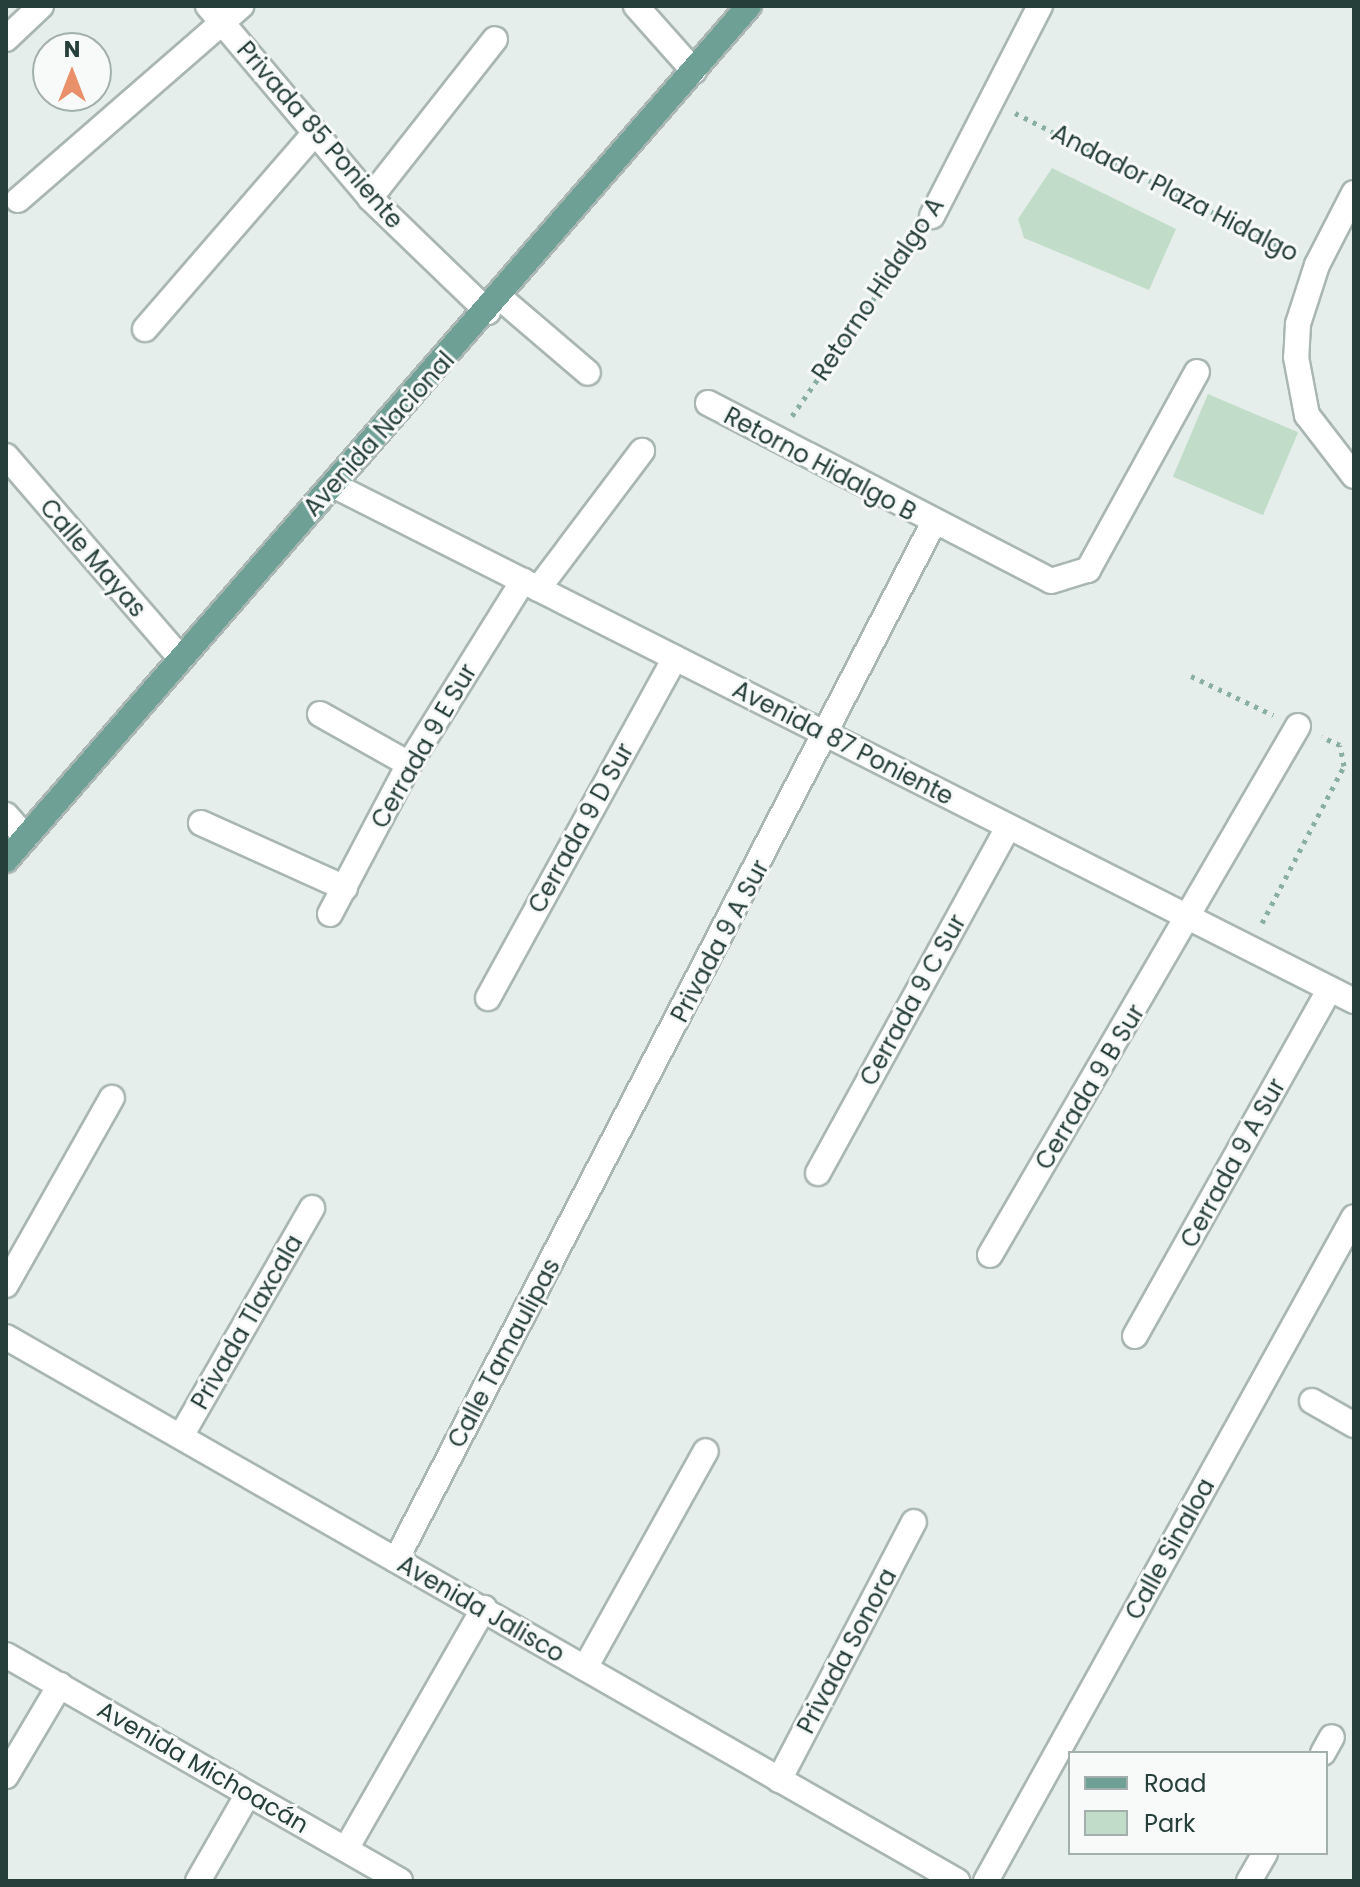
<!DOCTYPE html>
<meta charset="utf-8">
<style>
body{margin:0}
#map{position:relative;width:1360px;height:1887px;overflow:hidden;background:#e6eeeb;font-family:Poppins,sans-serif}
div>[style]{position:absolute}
.green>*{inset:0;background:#c1ddca;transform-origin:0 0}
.path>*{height:5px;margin-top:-2.5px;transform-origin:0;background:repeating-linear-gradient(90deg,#89afa5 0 4px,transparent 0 10px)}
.roads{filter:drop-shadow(2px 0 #a9b6b2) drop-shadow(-2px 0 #a9b6b2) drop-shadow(0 2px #a9b6b2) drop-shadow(0 -2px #a9b6b2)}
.minor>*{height:24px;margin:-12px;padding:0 12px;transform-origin:12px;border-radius:12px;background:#fff}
.major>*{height:24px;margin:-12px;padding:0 12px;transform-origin:12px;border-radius:12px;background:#6ea096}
span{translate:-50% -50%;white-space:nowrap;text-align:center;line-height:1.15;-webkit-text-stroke:6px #f7faf9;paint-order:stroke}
.street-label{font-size:24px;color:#263f3a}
.frame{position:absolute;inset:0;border:8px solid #263f3a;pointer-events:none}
.legend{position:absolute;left:1068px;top:1751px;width:260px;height:104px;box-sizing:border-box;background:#f7faf9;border:2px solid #a3afad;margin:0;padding:10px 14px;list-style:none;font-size:24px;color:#263f3a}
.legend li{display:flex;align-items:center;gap:16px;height:40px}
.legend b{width:40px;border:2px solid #a3afad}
.north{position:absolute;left:32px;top:32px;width:80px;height:80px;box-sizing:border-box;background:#f7faf9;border:2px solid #a3afad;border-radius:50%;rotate:0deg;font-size:22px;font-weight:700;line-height:32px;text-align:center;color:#263f3a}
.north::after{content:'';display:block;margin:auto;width:28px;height:36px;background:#e98f69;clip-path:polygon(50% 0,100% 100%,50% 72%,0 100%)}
</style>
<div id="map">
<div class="green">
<div style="clip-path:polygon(1052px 168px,1176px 229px,1149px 290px,1024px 238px,1018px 219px)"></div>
<div style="left:1208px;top:394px;width:98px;height:90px;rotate:23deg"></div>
</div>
<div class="path">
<div style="left:1015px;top:113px;width:313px;rotate:26.7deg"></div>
<div style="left:792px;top:416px;width:218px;rotate:-55.1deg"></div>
<div style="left:1191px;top:676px;width:91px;rotate:25.4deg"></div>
<div style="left:1262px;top:923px;width:177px;rotate:-62.4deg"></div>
<div style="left:1344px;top:766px;width:21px;rotate:-101deg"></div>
<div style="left:1340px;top:745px;width:20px;rotate:-156deg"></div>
</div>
<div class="roads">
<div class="minor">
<div style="left:208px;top:6px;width:251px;rotate:49.8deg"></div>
<div style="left:370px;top:198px;width:164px;rotate:44deg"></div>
<div style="left:636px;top:6px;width:87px;rotate:48.3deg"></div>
<div style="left:6px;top:39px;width:48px;rotate:-43.3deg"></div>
<div style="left:1354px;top:193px;width:81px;rotate:117.2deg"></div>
<div style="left:1317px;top:265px;width:62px;rotate:107.9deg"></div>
<div style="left:1298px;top:324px;width:33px;rotate:93deg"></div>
<div style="left:1296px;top:357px;width:59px;rotate:79.3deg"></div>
<div style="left:1307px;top:415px;width:77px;rotate:52.4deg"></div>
<div style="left:370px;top:198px;width:202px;rotate:-51.8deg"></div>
<div style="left:18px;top:200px;width:296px;rotate:-41deg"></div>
<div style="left:932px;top:216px;width:236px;rotate:-62.8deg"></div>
<div style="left:498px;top:296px;width:118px;rotate:40.5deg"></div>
<div style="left:145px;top:329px;width:259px;rotate:-49.1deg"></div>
<div style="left:708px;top:403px;width:386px;rotate:27.4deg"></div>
<div style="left:1051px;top:581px;width:39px;rotate:-17deg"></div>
<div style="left:1088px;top:570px;width:226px;rotate:-61.2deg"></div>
<div style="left:6px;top:456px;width:268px;rotate:49.2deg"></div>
<div style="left:333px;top:485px;width:1144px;rotate:26.81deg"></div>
<div style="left:538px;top:589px;width:173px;rotate:-53deg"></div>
<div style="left:320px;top:714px;width:102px;rotate:29.3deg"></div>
<div style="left:6px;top:815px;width:30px;rotate:49deg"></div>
<div style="left:201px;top:823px;width:158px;rotate:24.3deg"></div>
<div style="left:330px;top:914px;width:170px;rotate:-62.2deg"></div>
<div style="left:409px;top:764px;width:216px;rotate:-58.1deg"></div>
<div style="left:488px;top:998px;width:388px;rotate:-61.2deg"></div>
<div style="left:818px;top:1173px;width:395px;rotate:-61.2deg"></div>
<div style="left:990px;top:1255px;width:612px;rotate:-59.79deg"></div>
<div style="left:6px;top:1285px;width:215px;rotate:-60.5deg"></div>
<div style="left:1135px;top:1336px;width:398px;rotate:-60.7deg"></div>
<div style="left:6px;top:1337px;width:1096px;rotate:29.77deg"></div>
<div style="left:1312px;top:1401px;width:48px;rotate:29.7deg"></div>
<div style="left:181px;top:1436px;width:263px;rotate:-60.1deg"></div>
<div style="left:396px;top:1560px;width:1167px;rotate:-62.6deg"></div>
<div style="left:6px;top:1655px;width:454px;rotate:29.8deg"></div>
<div style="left:585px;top:1668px;width:248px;rotate:-60.9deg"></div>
<div style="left:1323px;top:1753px;width:18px;rotate:-61deg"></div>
<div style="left:6px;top:1776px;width:106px;rotate:-59.3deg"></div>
<div style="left:779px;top:1780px;width:291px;rotate:-62.4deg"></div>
<div style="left:346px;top:1849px;width:278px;rotate:-60.2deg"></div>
<div style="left:198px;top:1881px;width:100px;rotate:-60.1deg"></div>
<div style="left:986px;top:1881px;width:759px;rotate:-61deg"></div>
<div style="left:1249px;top:1881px;width:32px;rotate:-60deg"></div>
</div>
<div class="major">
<div style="left:6px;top:860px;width:1132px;rotate:-48.98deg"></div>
</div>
</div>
<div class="street-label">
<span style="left:320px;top:135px;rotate:49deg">Privada 85 Poniente</span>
<span style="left:1175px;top:193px;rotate:27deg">Andador Plaza Hidalgo</span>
<span style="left:878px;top:289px;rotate:-56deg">Retorno Hidalgo A</span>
<span style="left:379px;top:434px;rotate:-48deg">Avenida Nacional</span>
<span style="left:820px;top:464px;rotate:28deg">Retorno Hidalgo B</span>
<span style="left:93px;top:558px;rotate:49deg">Calle Mayas</span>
<span style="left:843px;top:743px;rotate:27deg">Avenida 87 Poniente</span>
<span style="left:424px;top:746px;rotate:-60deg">Cerrada 9 E Sur</span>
<span style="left:581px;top:828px;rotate:-61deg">Cerrada 9 D Sur</span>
<span style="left:720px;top:941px;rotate:-62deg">Privada 9 A Sur</span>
<span style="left:913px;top:1000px;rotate:-61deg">Cerrada 9 C Sur</span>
<span style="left:1090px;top:1087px;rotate:-59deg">Cerrada 9 B Sur</span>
<span style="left:1233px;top:1163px;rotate:-61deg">Cerrada 9 A Sur</span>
<span style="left:247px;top:1322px;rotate:-60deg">Privada Tlaxcala</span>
<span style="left:504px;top:1353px;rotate:-62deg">Calle Tamaulipas</span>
<span style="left:1170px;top:1549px;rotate:-61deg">Calle Sinaloa</span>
<span style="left:481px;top:1609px;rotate:30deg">Avenida Jalisco</span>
<span style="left:847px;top:1651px;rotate:-62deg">Privada Sonora</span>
<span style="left:203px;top:1767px;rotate:30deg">Avenida Michoacán</span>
</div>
<div class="frame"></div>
<ul class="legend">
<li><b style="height:10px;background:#6ea096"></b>Road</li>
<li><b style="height:22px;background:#c1ddca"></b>Park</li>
</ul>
<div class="north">N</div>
</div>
